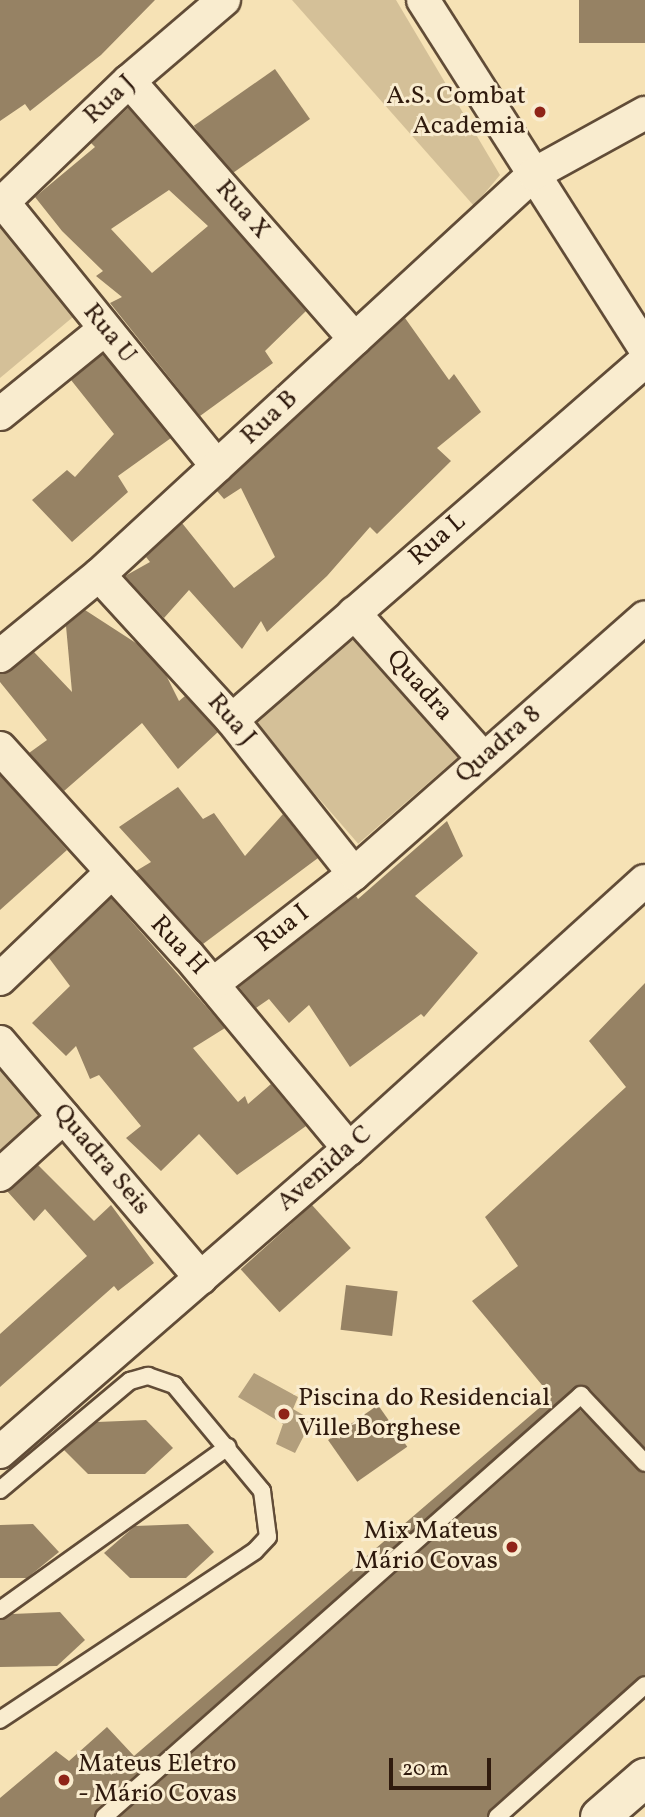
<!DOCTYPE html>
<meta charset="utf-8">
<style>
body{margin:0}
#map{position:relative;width:645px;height:1817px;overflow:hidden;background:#f6e2b5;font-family:Vollkorn,serif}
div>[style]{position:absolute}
.green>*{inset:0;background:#d4c098;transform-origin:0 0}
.water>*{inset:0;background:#b29e7c}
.building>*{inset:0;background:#968264;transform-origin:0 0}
.roads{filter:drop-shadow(2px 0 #614c37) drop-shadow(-2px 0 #614c37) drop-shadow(0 2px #614c37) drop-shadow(0 -2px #614c37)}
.lane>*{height:16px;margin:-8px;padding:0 8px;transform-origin:8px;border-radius:8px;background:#f9eccf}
.street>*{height:32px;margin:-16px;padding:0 16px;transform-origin:16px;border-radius:16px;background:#f9eccf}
.secondary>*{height:38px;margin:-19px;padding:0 19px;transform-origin:19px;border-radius:19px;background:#f9eccf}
.dots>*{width:19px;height:19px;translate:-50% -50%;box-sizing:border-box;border:4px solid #f9eccf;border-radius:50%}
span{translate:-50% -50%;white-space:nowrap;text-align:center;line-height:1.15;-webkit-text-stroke:6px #f9eccf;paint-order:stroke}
.poi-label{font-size:26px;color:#2f1a0d}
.right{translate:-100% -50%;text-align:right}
.left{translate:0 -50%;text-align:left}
.street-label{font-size:26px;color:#2f1a0d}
.scale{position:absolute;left:389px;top:1758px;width:102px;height:32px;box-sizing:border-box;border:4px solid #2f1a0d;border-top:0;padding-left:9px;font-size:21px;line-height:24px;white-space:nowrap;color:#2f1a0d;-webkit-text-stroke:5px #f9eccf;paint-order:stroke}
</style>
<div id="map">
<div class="green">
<div style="clip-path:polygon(292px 0,396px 0,500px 175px,474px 206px)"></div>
<div style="clip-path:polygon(0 219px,79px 312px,0 378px)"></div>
<div style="left:358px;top:624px;width:166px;height:144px;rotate:49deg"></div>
<div style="clip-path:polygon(0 1046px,60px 1112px,0 1166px)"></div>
</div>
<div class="water">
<div style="clip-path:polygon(254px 1373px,298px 1397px,293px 1409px,312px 1420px,295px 1453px,276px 1444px,283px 1424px,238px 1397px)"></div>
</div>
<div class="building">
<div style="clip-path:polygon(0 0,155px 0,101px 55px,30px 111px,25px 104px,0 121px)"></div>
<div style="left:579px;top:0;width:66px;height:43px"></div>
<div style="left:275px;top:69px;width:61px;height:99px;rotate:55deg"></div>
<div style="clip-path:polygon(evenodd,128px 108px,306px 311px,265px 351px,273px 363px,200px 416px,110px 303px,122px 297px,96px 276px,103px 271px,62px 231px,35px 197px,95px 147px,91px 143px,128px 108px,169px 190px,208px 226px,152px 273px,111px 229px,169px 190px)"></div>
<div style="clip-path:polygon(405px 318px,449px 380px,454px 374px,481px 412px,437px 448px,451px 461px,377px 534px,370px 527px,327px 576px,267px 632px,261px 621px,242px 649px,189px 590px,164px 618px,125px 576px,150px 562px,146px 557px,182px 523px,234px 588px,275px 557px,241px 488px,224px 499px,217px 491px)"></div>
<div style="clip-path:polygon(103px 354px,171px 438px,118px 476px,128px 492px,72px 542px,32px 500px,67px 470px,75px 477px,114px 434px,71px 380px)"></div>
<div style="clip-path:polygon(85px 610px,139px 645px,166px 675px,179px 701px,185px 696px,218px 732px,178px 769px,142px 723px,64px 791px,29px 753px,47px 740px,0 682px,0 674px,34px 652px,72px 692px,66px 626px)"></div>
<div style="clip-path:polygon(0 775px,67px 850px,0 910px)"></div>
<div style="clip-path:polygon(178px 787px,203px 819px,214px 813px,245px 856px,283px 814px,318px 858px,203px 944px,136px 871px,151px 862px,119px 827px)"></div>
<div style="clip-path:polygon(447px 821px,463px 856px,415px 896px,478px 953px,424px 1017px,421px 1014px,350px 1067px,309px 1005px,289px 1023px,269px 999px,256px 1008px,239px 987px,356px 896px,358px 899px)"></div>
<div style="clip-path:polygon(111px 898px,225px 1028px,193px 1048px,238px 1102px,245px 1096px,248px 1104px,271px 1084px,306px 1126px,237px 1175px,199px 1134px,161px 1171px,126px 1138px,141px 1126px,99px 1075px,90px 1079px,76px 1046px,66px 1056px,32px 1023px,70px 986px,49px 958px)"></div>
<div style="clip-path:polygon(645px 983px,645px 1448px,589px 1388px,575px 1387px,97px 1809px,94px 1817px,0 1817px,0 1798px,56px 1751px,69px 1761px,107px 1727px,134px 1756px,552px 1397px,472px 1301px,518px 1266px,485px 1217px,626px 1087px,589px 1041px)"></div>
<div style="clip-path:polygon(38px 1165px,94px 1221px,111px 1205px,154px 1263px,118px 1291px,114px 1286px,0 1387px,0 1334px,87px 1256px,45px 1209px,34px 1221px,7px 1191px)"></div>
<div style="left:312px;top:1205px;width:58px;height:96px;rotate:48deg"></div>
<div style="left:346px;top:1285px;width:52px;height:45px;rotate:7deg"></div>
<div style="left:378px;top:1405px;width:51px;height:61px;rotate:55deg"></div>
<div style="clip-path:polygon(580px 1410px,645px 1473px,645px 1675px,490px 1809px,487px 1817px,120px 1817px)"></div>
<div style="clip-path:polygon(146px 1420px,173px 1448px,145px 1474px,88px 1474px,64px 1450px,97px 1422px)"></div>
<div style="clip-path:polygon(33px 1524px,59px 1552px,27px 1578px,0 1578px,0 1525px)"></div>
<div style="clip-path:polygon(188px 1524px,214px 1552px,186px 1578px,130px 1578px,104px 1553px,135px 1526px)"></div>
<div style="clip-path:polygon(60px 1612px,85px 1640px,57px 1666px,0 1667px,0 1620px,12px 1614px)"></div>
</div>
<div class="roads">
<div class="lane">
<div style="left:0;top:1490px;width:170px;rotate:-40deg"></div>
<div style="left:130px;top:1381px;width:19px;rotate:-16deg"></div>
<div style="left:148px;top:1376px;width:28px;rotate:19deg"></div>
<div style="left:174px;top:1385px;width:138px;rotate:50.3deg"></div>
<div style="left:262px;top:1491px;width:46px;rotate:82.6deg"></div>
<div style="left:268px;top:1537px;width:19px;rotate:133deg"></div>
<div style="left:255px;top:1551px;width:306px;rotate:146.5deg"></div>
<div style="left:0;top:1610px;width:280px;rotate:-35.6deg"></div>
<div style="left:104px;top:1817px;width:637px;rotate:-41.5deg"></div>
<div style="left:581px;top:1395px;width:93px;rotate:46.7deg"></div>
<div style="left:497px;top:1817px;width:198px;rotate:-41.7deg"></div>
</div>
<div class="street">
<div style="left:423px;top:0;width:413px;rotate:57.5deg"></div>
<div style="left:129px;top:81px;width:343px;rotate:48.8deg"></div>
<div style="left:3px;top:202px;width:340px;rotate:51deg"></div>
<div style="left:0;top:205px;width:179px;rotate:-43.9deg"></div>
<div style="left:129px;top:81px;width:125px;rotate:-40.5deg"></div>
<div style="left:0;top:414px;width:135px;rotate:-39deg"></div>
<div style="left:99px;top:575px;width:197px;rotate:47.5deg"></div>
<div style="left:232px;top:720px;width:196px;rotate:51.6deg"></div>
<div style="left:354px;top:613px;width:195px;rotate:48.3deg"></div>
<div style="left:0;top:656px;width:128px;rotate:-39.3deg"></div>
<div style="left:99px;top:575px;width:592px;rotate:-42.67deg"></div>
<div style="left:534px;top:174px;width:127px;rotate:-28.8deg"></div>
<div style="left:232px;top:720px;width:547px;rotate:-41deg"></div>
<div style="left:0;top:748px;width:280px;rotate:47.8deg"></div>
<div style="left:188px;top:955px;width:252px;rotate:50.3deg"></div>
<div style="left:0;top:979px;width:152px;rotate:-43.7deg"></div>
<div style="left:213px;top:984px;width:179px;rotate:-38deg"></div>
<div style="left:354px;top:874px;width:388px;rotate:-41.4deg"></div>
<div style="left:0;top:1042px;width:310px;rotate:49.6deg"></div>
<div style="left:0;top:1175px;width:86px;rotate:-42.2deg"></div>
<div style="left:0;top:1452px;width:462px;rotate:-41deg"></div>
<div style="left:349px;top:1149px;width:399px;rotate:-42.2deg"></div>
</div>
<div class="secondary">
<div style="left:600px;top:1817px;width:60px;rotate:-40.9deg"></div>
</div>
</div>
<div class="dots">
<div style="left:540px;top:112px;background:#8f2418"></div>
<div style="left:284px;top:1414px;background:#8f2418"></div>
<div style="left:512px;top:1547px;background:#8f2418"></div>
<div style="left:64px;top:1780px;background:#8f2418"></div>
</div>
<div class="poi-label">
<span class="right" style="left:526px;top:112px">A.S. Combat<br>Academia</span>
<span class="left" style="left:298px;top:1414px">Piscina do Residencial<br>Ville Borghese</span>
<span class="right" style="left:498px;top:1547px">Mix Mateus<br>Mário Covas</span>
<span class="left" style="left:78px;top:1780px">Mateus Eletro<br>- Mário Covas</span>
</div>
<div class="street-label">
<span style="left:110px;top:100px;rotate:-43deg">Rua J</span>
<span style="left:242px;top:210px;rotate:49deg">Rua X</span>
<span style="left:109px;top:334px;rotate:51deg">Rua U</span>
<span style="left:270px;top:418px;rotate:-43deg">Rua B</span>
<span style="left:438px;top:540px;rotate:-41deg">Rua L</span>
<span style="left:419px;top:686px;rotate:48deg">Quadra</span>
<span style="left:231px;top:720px;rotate:49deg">Rua J</span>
<span style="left:499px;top:745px;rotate:-41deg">Quadra 8</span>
<span style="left:283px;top:929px;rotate:-38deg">Rua I</span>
<span style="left:178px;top:946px;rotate:47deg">Rua H</span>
<span style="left:101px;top:1160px;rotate:50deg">Quadra Seis</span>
<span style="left:325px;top:1169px;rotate:-41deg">Avenida C</span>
</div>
<div class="scale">20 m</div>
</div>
